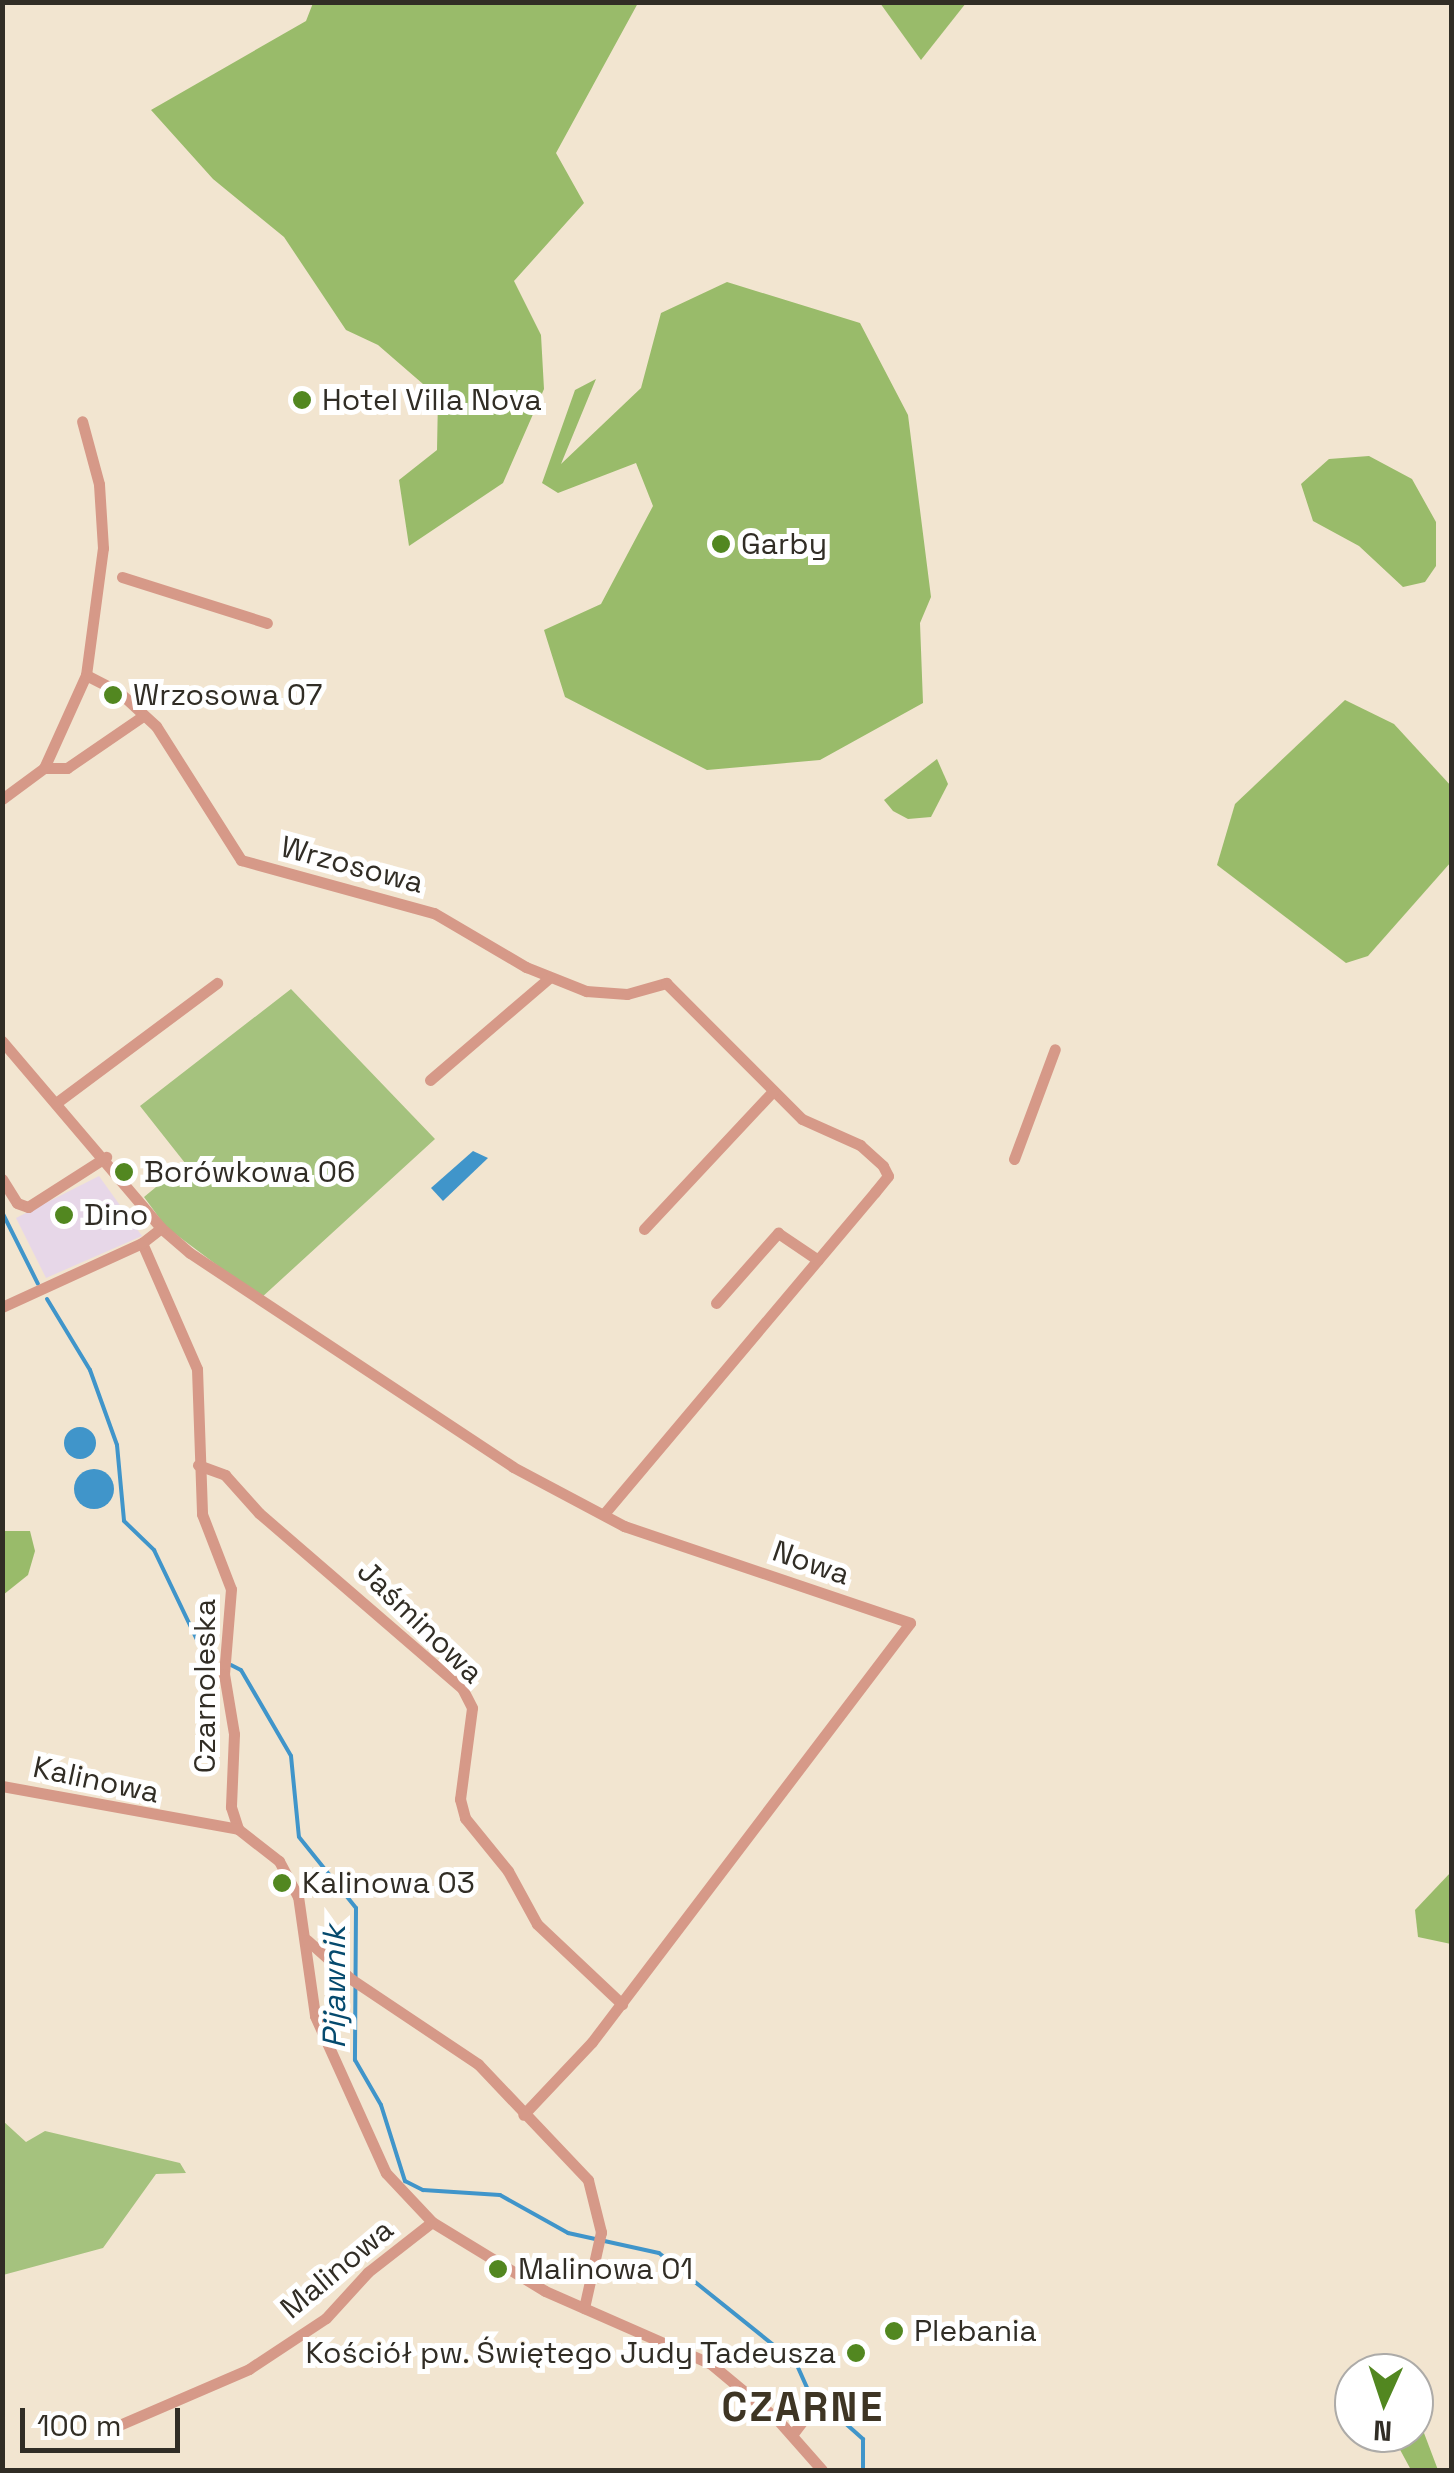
<!DOCTYPE html>
<meta charset="utf-8">
<style>
body{margin:0}
#map{position:relative;width:1454px;height:2473px;overflow:hidden;background:#f2e5d0;font-family:"Space Grotesk",sans-serif}
div>[style]{position:absolute}
.commercial>*{inset:0;background:#e7d7e8}
.green>*{inset:0;background:#a5c27e}
.forest>*{inset:0;background:#99bb6a}
.water>*{inset:0;background:#4095ca}
.round{border-radius:50%}
.stream>*{height:4px;margin:-2px;padding:0 2px;transform-origin:2px;border-radius:2px;background:#4095ca}
.street>*{height:11px;margin:-5.5px;padding:0 5.5px;transform-origin:5.5px;border-radius:5.5px;background:#d69988}
.dots>*{width:28px;height:28px;translate:-50% -50%;box-sizing:border-box;border:5px solid #fff;border-radius:50%}
span{translate:-50% -50%;white-space:nowrap;text-align:center;line-height:1.15;-webkit-text-stroke:10px #fff;paint-order:stroke}
.poi-label{font-size:30px;color:#312d25}
.left{translate:0 -50%;text-align:left}
.right{translate:-100% -50%;text-align:right}
.street-label{font-size:30px;color:#312d25}
.water-label{font-size:32px;color:#054a6e;font-style:italic}
.district-label{font-size:40px;color:#3e3524;font-weight:700;letter-spacing:2.5px}
.frame{position:absolute;inset:0;border:5px solid #312d25;pointer-events:none}
.north{position:absolute;left:1334px;top:2353px;width:100px;height:100px;box-sizing:border-box;background:#fff;border:2px solid #adaba8;border-radius:50%;rotate:183deg;font-size:28px;font-weight:700;line-height:40px;text-align:center;color:#312d25}
.north::after{content:'';display:block;margin:auto;width:35px;height:45px;background:#528720;clip-path:polygon(50% 0,100% 100%,50% 72%,0 100%)}
.scale{position:absolute;left:20px;top:2408px;width:160px;height:45px;box-sizing:border-box;border:5px solid #312d25;border-top:0;padding-left:12px;font-size:30px;line-height:35px;white-space:nowrap;color:#312d25;-webkit-text-stroke:8px #fff;paint-order:stroke}
</style>
<div id="map">
<div class="commercial">
<div style="clip-path:polygon(99px 1176px,142px 1236px,46px 1278px,16px 1218px)"></div>
</div>
<div class="green">
<div style="clip-path:polygon(291px 989px,435px 1139px,261px 1298px,166px 1227px,144px 1197px,185px 1163px,140px 1106px)"></div>
<div style="clip-path:polygon(3px 2121px,26px 2142px,45px 2131px,180px 2163px,186px 2173px,156px 2174px,103px 2248px,3px 2275px)"></div>
</div>
<div class="forest">
<div style="clip-path:polygon(313px 3px,638px 3px,556px 153px,584px 203px,514px 281px,541px 335px,544px 389px,503px 483px,409px 546px,399px 480px,437px 450px,438px 397px,378px 345px,346px 330px,284px 237px,213px 179px,151px 110px,306px 21px)"></div>
<div style="clip-path:polygon(880px 3px,966px 3px,921px 60px)"></div>
<div style="clip-path:polygon(727px 282px,860px 323px,908px 415px,931px 597px,920px 623px,923px 703px,820px 760px,707px 770px,565px 697px,544px 630px,601px 604px,653px 506px,636px 463px,558px 493px,542px 483px,575px 390px,596px 379px,561px 464px,641px 388px,661px 313px)"></div>
<div style="clip-path:polygon(1369px 456px,1412px 479px,1436px 522px,1436px 566px,1425px 582px,1403px 587px,1359px 546px,1313px 521px,1301px 484px,1329px 459px)"></div>
<div style="clip-path:polygon(1345px 700px,1394px 724px,1452px 787px,1451px 862px,1368px 956px,1346px 963px,1217px 865px,1235px 804px)"></div>
<div style="clip-path:polygon(937px 759px,948px 784px,931px 817px,908px 819px,893px 811px,884px 800px)"></div>
<div style="clip-path:polygon(3px 1531px,30px 1531px,35px 1551px,28px 1575px,3px 1595px)"></div>
<div style="clip-path:polygon(1451px 1872px,1451px 1944px,1418px 1937px,1415px 1910px)"></div>
<div style="clip-path:polygon(1414px 2426px,1424px 2433px,1438px 2470px,1411px 2470px,1391px 2433px,1414px 2433px)"></div>
</div>
<div class="water">
<div style="clip-path:polygon(473px 1151px,488px 1158px,443px 1201px,431px 1188px)"></div>
<div class="round" style="left:64px;top:1427px;width:32px;height:32px"></div>
<div class="round" style="left:74px;top:1469px;width:40px;height:40px"></div>
</div>
<div class="stream">
<div style="left:2px;top:1212px;width:80px;rotate:63.4deg"></div>
<div style="left:47px;top:1299px;width:83px;rotate:58.8deg"></div>
<div style="left:90px;top:1370px;width:80px;rotate:70.2deg"></div>
<div style="left:117px;top:1445px;width:76px;rotate:84.7deg"></div>
<div style="left:124px;top:1521px;width:42px;rotate:44deg"></div>
<div style="left:154px;top:1550px;width:111px;rotate:64.4deg"></div>
<div style="left:202px;top:1650px;width:18px;rotate:34deg"></div>
<div style="left:231px;top:1665px;width:11px;rotate:27deg"></div>
<div style="left:241px;top:1670px;width:99px;rotate:59.8deg"></div>
<div style="left:291px;top:1756px;width:81px;rotate:84.4deg"></div>
<div style="left:299px;top:1837px;width:91px;rotate:51.2deg"></div>
<div style="left:356px;top:1908px;width:152px;rotate:90.4deg"></div>
<div style="left:355px;top:2060px;width:52px;rotate:60deg"></div>
<div style="left:381px;top:2105px;width:80px;rotate:72.5deg"></div>
<div style="left:405px;top:2181px;width:20px;rotate:27deg"></div>
<div style="left:423px;top:2190px;width:77px;rotate:3.7deg"></div>
<div style="left:500px;top:2195px;width:78px;rotate:29.2deg"></div>
<div style="left:568px;top:2233px;width:93px;rotate:12.4deg"></div>
<div style="left:659px;top:2253px;width:176px;rotate:38.8deg"></div>
<div style="left:796px;top:2363px;width:30px;rotate:66deg"></div>
<div style="left:808px;top:2390px;width:74px;rotate:41.7deg"></div>
<div style="left:863px;top:2439px;width:31px;rotate:90deg"></div>
</div>
<div class="street">
<div style="left:122px;top:577px;width:152px;rotate:17.6deg"></div>
<div style="left:86px;top:675px;width:37px;rotate:27deg"></div>
<div style="left:119px;top:692px;width:50px;rotate:42.6deg"></div>
<div style="left:156px;top:726px;width:159px;rotate:57.6deg"></div>
<div style="left:241px;top:860px;width:200px;rotate:15.4deg"></div>
<div style="left:434px;top:913px;width:107px;rotate:30.4deg"></div>
<div style="left:526px;top:967px;width:65px;rotate:21.8deg"></div>
<div style="left:586px;top:991px;width:41px;rotate:4.2deg"></div>
<div style="left:627px;top:994px;width:41px;rotate:-15.8deg"></div>
<div style="left:666px;top:983px;width:192px;rotate:45deg"></div>
<div style="left:802px;top:1119px;width:64px;rotate:24.1deg"></div>
<div style="left:860px;top:1145px;width:31px;rotate:42deg"></div>
<div style="left:883px;top:1166px;width:11px;rotate:63deg"></div>
<div style="left:888px;top:1176px;width:21px;rotate:129deg"></div>
<div style="left:875px;top:1192px;width:421px;rotate:130.1deg"></div>
<div style="left:44px;top:768px;width:23px"></div>
<div style="left:67px;top:768px;width:92px;rotate:-34.4deg"></div>
<div style="left:2px;top:799px;width:52px;rotate:-36.4deg"></div>
<div style="left:44px;top:768px;width:102px;rotate:-65.7deg"></div>
<div style="left:86px;top:675px;width:128px;rotate:-82.4deg"></div>
<div style="left:103px;top:548px;width:64px;rotate:-93.6deg"></div>
<div style="left:99px;top:484px;width:65px;rotate:-105.1deg"></div>
<div style="left:2px;top:1041px;width:245px;rotate:49.6deg"></div>
<div style="left:161px;top:1228px;width:38px;rotate:41deg"></div>
<div style="left:190px;top:1253px;width:387px;rotate:33.5deg"></div>
<div style="left:513px;top:1467px;width:126px;rotate:28deg"></div>
<div style="left:624px;top:1526px;width:302px;rotate:18.7deg"></div>
<div style="left:910px;top:1623px;width:526px;rotate:127.2deg"></div>
<div style="left:592px;top:2042px;width:100px;rotate:133.4deg"></div>
<div style="left:430px;top:1080px;width:157px;rotate:-40.6deg"></div>
<div style="left:56px;top:1103px;width:201px;rotate:-36.7deg"></div>
<div style="left:1014px;top:1159px;width:117px;rotate:-69.6deg"></div>
<div style="left:2px;top:1179px;width:28px;rotate:58deg"></div>
<div style="left:17px;top:1203px;width:12px;rotate:20deg"></div>
<div style="left:28px;top:1207px;width:93px;rotate:-32.7deg"></div>
<div style="left:644px;top:1229px;width:189px;rotate:-46.9deg"></div>
<div style="left:142px;top:1243px;width:137px;rotate:66.4deg"></div>
<div style="left:197px;top:1369px;width:145px;rotate:88deg"></div>
<div style="left:202px;top:1514px;width:80px;rotate:68.9deg"></div>
<div style="left:231px;top:1589px;width:85px;rotate:94.7deg"></div>
<div style="left:224px;top:1674px;width:61px;rotate:80.5deg"></div>
<div style="left:234px;top:1734px;width:73px;rotate:92.4deg"></div>
<div style="left:231px;top:1807px;width:23px;rotate:72deg"></div>
<div style="left:238px;top:1829px;width:52px;rotate:38deg"></div>
<div style="left:279px;top:1861px;width:40px;rotate:62deg"></div>
<div style="left:298px;top:1896px;width:121px;rotate:81.9deg"></div>
<div style="left:315px;top:2016px;width:172px;rotate:65.7deg"></div>
<div style="left:386px;top:2173px;width:67px;rotate:46.8deg"></div>
<div style="left:432px;top:2222px;width:132px;rotate:31.4deg"></div>
<div style="left:545px;top:2291px;width:181px;rotate:23.7deg"></div>
<div style="left:711px;top:2364px;width:86px;rotate:39.8deg"></div>
<div style="left:777px;top:2419px;width:68px;rotate:48.6deg"></div>
<div style="left:716px;top:1303px;width:94px;rotate:-48.5deg"></div>
<div style="left:778px;top:1233px;width:48px;rotate:34deg"></div>
<div style="left:2px;top:1307px;width:154px;rotate:-24.6deg"></div>
<div style="left:142px;top:1243px;width:24px;rotate:-38deg"></div>
<div style="left:198px;top:1465px;width:29px;rotate:20deg"></div>
<div style="left:225px;top:1475px;width:51px;rotate:48.2deg"></div>
<div style="left:259px;top:1513px;width:268px;rotate:40.8deg"></div>
<div style="left:462px;top:1688px;width:22px;rotate:63deg"></div>
<div style="left:472px;top:1708px;width:92px;rotate:97.5deg"></div>
<div style="left:460px;top:1799px;width:20px;rotate:75deg"></div>
<div style="left:465px;top:1818px;width:68px;rotate:50.9deg"></div>
<div style="left:508px;top:1871px;width:60px;rotate:61.3deg"></div>
<div style="left:537px;top:1924px;width:117px;rotate:43.3deg"></div>
<div style="left:2px;top:1786px;width:240px;rotate:10.3deg"></div>
<div style="left:307px;top:1940px;width:59px;rotate:41.6deg"></div>
<div style="left:351px;top:1979px;width:153px;rotate:33.8deg"></div>
<div style="left:478px;top:2064px;width:160px;rotate:46.5deg"></div>
<div style="left:588px;top:2180px;width:54px;rotate:76deg"></div>
<div style="left:601px;top:2232px;width:78px;rotate:102.6deg"></div>
<div style="left:110px;top:2429px;width:151px;rotate:-23.3deg"></div>
<div style="left:249px;top:2369px;width:92px;rotate:-33.5deg"></div>
<div style="left:326px;top:2318px;width:62px;rotate:-47.6deg"></div>
<div style="left:368px;top:2272px;width:81px;rotate:-38deg"></div>
<div style="left:792px;top:2435px;width:41px;rotate:-52.9deg"></div>
</div>
<div class="dots">
<div style="left:302px;top:400px;background:#528720"></div>
<div style="left:721px;top:544px;background:#528720"></div>
<div style="left:113px;top:695px;background:#528720"></div>
<div style="left:124px;top:1172px;background:#528720"></div>
<div style="left:64px;top:1215px;background:#528720"></div>
<div style="left:282px;top:1883px;background:#528720"></div>
<div style="left:498px;top:2269px;background:#528720"></div>
<div style="left:894px;top:2331px;background:#528720"></div>
<div style="left:856px;top:2353px;background:#528720"></div>
</div>
<div class="poi-label">
<span class="left" style="left:322px;top:400px">Hotel Villa Nova</span>
<span class="left" style="left:741px;top:544px">Garby</span>
<span class="left" style="left:133px;top:695px">Wrzosowa 07</span>
<span class="left" style="left:144px;top:1172px">Borówkowa 06</span>
<span class="left" style="left:84px;top:1215px">Dino</span>
<span class="left" style="left:302px;top:1883px">Kalinowa 03</span>
<span class="left" style="left:518px;top:2269px">Malinowa 01</span>
<span class="left" style="left:914px;top:2331px">Plebania</span>
<span class="right" style="left:836px;top:2353px">Kościół pw. Świętego Judy Tadeusza</span>
</div>
<div class="street-label">
<span style="left:352px;top:865px;rotate:15deg">Wrzosowa</span>
<span style="left:811px;top:1563px;rotate:19deg">Nowa</span>
<span style="left:420px;top:1622px;rotate:44deg">Jaśminowa</span>
<span style="left:205px;top:1686px;rotate:-90deg">Czarnoleska</span>
<span style="left:96px;top:1780px;rotate:12deg">Kalinowa</span>
<span style="left:337px;top:2269px;rotate:-40deg">Malinowa</span>
</div>
<div class="water-label">
<span style="left:334px;top:1987px;rotate:-90deg">Pijawnik</span>
</div>
<div class="district-label">
<span style="left:803px;top:2408px">CZARNE</span>
</div>
<div class="frame"></div>
<div class="north">N</div>
<div class="scale">100 m</div>
</div>
